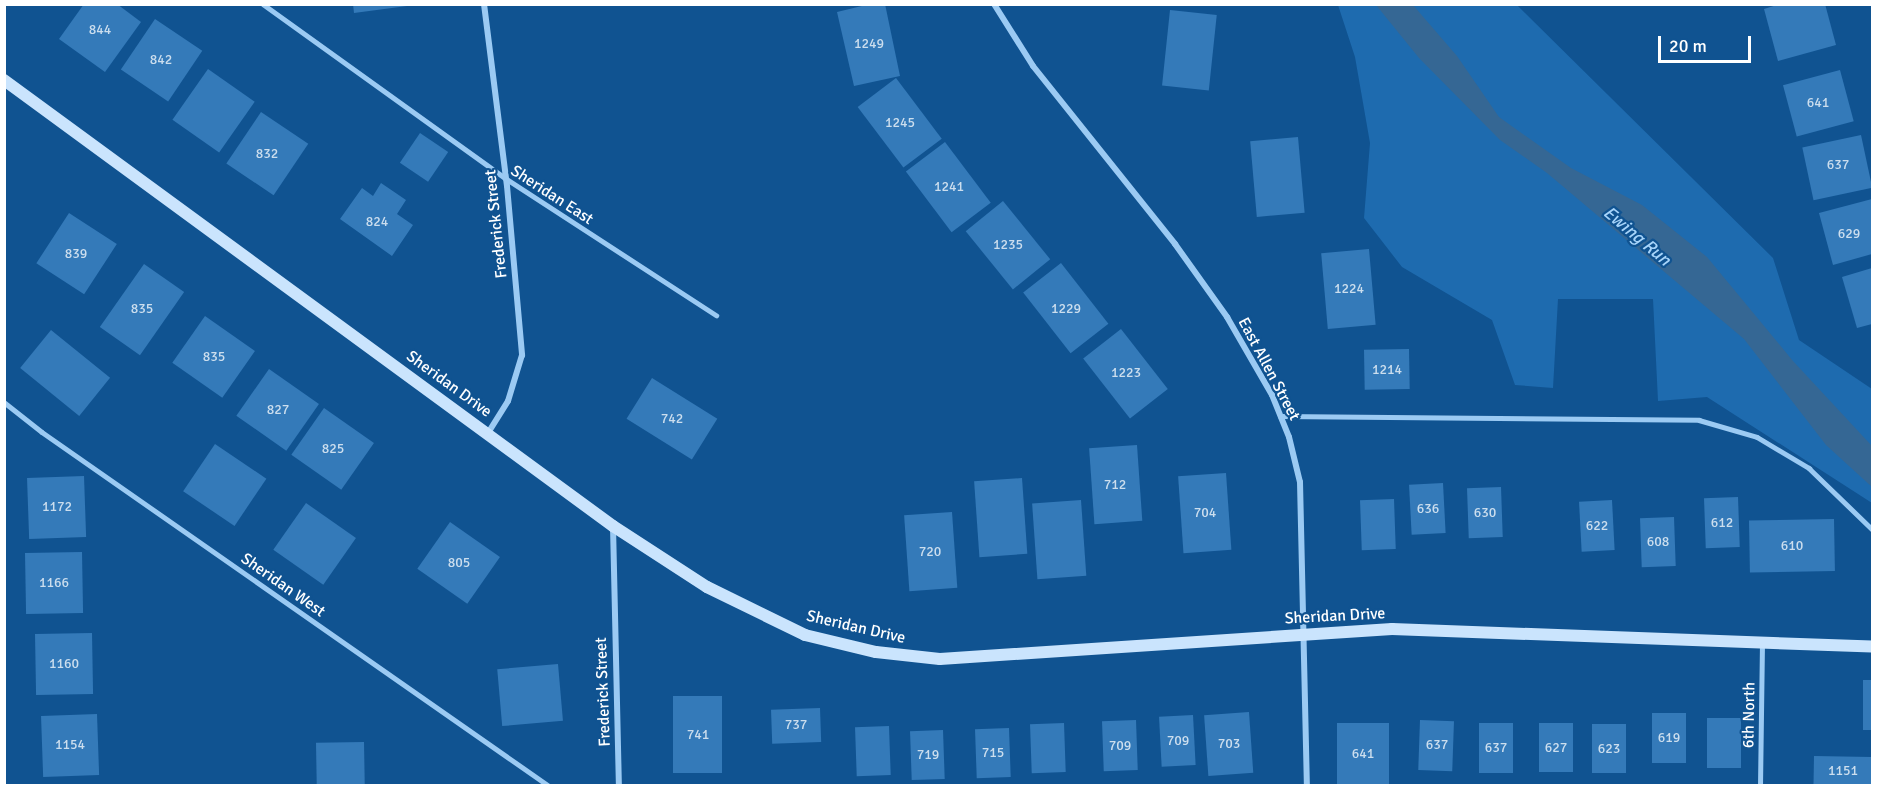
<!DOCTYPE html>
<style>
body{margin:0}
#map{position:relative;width:1877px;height:790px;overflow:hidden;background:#105391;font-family:Signika,sans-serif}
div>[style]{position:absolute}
.green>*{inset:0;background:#1e6baf}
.water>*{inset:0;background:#356794}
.building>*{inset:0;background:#347ab9;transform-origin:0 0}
.service>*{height:4.5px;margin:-2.25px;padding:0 2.25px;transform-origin:2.25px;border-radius:2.25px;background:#9bcaf3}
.minor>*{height:6px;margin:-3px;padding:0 3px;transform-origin:3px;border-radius:3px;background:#9bcaf3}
.secondary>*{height:12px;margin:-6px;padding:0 6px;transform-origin:6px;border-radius:6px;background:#cae4fd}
span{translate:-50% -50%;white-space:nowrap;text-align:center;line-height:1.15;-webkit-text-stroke:4.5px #105391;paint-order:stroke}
.number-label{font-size:14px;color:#ccdeee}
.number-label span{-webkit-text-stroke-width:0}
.street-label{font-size:16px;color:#fff}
.water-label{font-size:18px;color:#a7d4fa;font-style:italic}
.frame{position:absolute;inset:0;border:6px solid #fff;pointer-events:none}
.scale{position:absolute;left:1658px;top:36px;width:93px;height:27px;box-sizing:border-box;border:3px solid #fff;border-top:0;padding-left:8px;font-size:18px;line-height:21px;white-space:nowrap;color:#fff;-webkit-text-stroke:4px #105391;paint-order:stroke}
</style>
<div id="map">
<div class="green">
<div style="clip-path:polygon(1338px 5px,1517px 5px,1773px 258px,1799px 340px,1872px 389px,1872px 503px,1707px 397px,1658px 401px,1653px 299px,1558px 299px,1553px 388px,1515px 385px,1492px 320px,1402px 267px,1364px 218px,1370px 143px,1355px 57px)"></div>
</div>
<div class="water">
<div style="clip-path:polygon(1376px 5px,1413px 5px,1457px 56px,1499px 117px,1571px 168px,1642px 205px,1707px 257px,1793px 361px,1872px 446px,1872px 487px,1826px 445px,1744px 339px,1547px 173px,1500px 140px,1419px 58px)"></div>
</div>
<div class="building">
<div style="clip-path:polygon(84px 4px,117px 4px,141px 22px,105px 72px,59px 39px)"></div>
<div style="clip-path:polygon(353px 4px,407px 4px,407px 6px,354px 13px)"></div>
<div style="clip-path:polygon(870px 4px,885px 4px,900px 76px,854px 86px,837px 12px)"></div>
<div style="clip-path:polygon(1780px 4px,1825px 4px,1836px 45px,1778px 61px,1764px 9px)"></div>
<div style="left:1170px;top:10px;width:47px;height:76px;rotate:6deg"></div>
<div style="left:155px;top:19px;width:57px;height:61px;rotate:34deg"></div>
<div style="left:208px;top:69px;width:57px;height:62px;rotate:35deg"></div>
<div style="left:1840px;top:70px;width:53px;height:59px;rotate:75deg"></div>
<div style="left:896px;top:78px;width:76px;height:48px;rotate:53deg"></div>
<div style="left:261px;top:112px;width:57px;height:62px;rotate:34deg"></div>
<div style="left:420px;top:133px;width:34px;height:36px;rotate:34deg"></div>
<div style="left:1861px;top:135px;width:54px;height:60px;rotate:78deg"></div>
<div style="left:1298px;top:137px;width:76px;height:48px;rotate:85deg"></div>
<div style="left:945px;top:142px;width:76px;height:49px;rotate:53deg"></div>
<div style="clip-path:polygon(381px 183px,406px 200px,397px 214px,413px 225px,392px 256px,340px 219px,362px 188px,373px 196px)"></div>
<div style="clip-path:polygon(1872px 199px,1872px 254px,1833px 265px,1819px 213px)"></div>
<div style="left:1003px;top:201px;width:75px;height:48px;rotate:51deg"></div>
<div style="left:69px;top:213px;width:57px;height:60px;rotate:33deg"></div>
<div style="left:1369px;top:249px;width:76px;height:48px;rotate:85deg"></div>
<div style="left:1061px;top:263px;width:77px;height:48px;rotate:52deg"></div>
<div style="left:144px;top:264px;width:49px;height:77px;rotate:35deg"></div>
<div style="clip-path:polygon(1872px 268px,1872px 324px,1857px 328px,1842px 277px)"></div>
<div style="left:205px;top:316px;width:61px;height:57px;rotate:35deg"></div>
<div style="left:1121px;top:329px;width:76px;height:48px;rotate:52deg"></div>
<div style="left:51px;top:330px;width:76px;height:49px;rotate:39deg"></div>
<div style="left:1409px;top:349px;width:40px;height:45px;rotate:89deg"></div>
<div style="left:269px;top:369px;width:61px;height:57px;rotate:35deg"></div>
<div style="left:652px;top:378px;width:77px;height:48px;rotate:32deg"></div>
<div style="left:324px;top:408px;width:61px;height:57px;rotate:35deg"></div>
<div style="left:215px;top:444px;width:62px;height:57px;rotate:34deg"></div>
<div style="left:1137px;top:445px;width:76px;height:48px;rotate:86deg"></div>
<div style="left:1226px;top:473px;width:77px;height:48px;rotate:86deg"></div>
<div style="left:84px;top:476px;width:61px;height:57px;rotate:88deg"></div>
<div style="left:1022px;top:478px;width:76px;height:48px;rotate:86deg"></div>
<div style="left:1443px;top:483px;width:50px;height:34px;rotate:87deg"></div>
<div style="left:1501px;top:487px;width:50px;height:34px;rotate:88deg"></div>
<div style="left:1738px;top:497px;width:50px;height:34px;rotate:88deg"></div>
<div style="left:1394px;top:499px;width:50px;height:34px;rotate:88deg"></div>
<div style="left:1081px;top:500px;width:76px;height:49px;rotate:86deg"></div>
<div style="left:1612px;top:500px;width:50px;height:33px;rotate:87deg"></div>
<div style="left:306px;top:503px;width:61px;height:57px;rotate:35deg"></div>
<div style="left:952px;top:512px;width:76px;height:48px;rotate:86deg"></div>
<div style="left:1674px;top:517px;width:49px;height:34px;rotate:88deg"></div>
<div style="left:1834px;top:519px;width:52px;height:85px;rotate:89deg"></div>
<div style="left:450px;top:522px;width:61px;height:57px;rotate:35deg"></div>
<div style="left:82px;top:552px;width:61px;height:57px;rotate:89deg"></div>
<div style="left:92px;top:633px;width:61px;height:57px;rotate:89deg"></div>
<div style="left:558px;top:664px;width:57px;height:61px;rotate:85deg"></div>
<div style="left:1863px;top:680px;width:9px;height:50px"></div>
<div style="left:722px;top:696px;width:77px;height:49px;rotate:90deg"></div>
<div style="left:820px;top:708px;width:34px;height:49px;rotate:88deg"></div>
<div style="left:1249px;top:712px;width:61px;height:45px;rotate:86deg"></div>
<div style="left:1652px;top:713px;width:34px;height:50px"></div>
<div style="left:97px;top:714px;width:61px;height:56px;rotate:88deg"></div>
<div style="left:1193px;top:715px;width:50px;height:34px;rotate:87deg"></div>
<div style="left:1707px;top:718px;width:34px;height:50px"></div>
<div style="left:1136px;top:720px;width:50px;height:34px;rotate:88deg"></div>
<div style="left:1420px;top:720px;width:34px;height:50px;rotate:2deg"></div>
<div style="left:1064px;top:723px;width:49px;height:34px;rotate:88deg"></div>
<div style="left:1337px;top:723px;width:52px;height:63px"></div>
<div style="left:1479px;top:723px;width:34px;height:50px"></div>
<div style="left:1539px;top:723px;width:34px;height:49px"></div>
<div style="left:1592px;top:724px;width:34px;height:49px"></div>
<div style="left:889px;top:726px;width:49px;height:34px;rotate:88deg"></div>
<div style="left:1009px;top:728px;width:49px;height:34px;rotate:88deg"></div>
<div style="left:943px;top:730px;width:49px;height:33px;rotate:88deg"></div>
<div style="left:364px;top:742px;width:44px;height:48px;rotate:89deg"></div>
<div style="left:1814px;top:756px;width:58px;height:30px;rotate:1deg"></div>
</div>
<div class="service">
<div style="left:263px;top:4px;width:298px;rotate:35.7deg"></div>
<div style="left:505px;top:178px;width:252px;rotate:33deg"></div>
<div style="left:4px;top:402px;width:48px;rotate:38.3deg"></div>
<div style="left:42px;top:432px;width:618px;rotate:34.92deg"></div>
<div style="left:1280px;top:416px;width:419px;rotate:0.5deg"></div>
<div style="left:1699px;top:420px;width:60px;rotate:16.3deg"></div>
<div style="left:1757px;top:437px;width:61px;rotate:30.8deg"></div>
<div style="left:1809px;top:468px;width:88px;rotate:44.1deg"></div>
<div style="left:1760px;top:786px;width:142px;rotate:-89.2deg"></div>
</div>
<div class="minor">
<div style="left:484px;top:4px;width:183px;rotate:82.8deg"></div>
<div style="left:507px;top:186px;width:170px;rotate:84.9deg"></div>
<div style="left:522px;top:355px;width:48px;rotate:106.9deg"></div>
<div style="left:508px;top:401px;width:38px;rotate:122deg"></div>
<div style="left:994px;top:4px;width:73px;rotate:57.8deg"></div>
<div style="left:1033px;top:66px;width:228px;rotate:51.4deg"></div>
<div style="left:1175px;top:244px;width:90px;rotate:54.5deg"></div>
<div style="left:1227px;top:317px;width:90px;rotate:60deg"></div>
<div style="left:1272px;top:395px;width:45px;rotate:68deg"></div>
<div style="left:1289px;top:437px;width:46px;rotate:76.3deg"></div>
<div style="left:1300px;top:482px;width:304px;rotate:88.7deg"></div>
<div style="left:613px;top:526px;width:260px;rotate:88.7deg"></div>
</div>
<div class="secondary">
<div style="left:4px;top:80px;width:755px;rotate:36.22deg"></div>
<div style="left:613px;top:526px;width:112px;rotate:33deg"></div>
<div style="left:707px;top:587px;width:109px;rotate:26.1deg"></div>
<div style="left:805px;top:635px;width:73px;rotate:13.5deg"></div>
<div style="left:876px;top:652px;width:64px;rotate:6.2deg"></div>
<div style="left:940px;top:659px;width:453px;rotate:-3.8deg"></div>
<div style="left:1392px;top:629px;width:480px;rotate:2.1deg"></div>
</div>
<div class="number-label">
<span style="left:100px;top:30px">844</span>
<span style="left:869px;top:44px">1249</span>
<span style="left:161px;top:60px">842</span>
<span style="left:1818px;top:103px">641</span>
<span style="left:900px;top:123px">1245</span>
<span style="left:267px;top:154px">832</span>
<span style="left:1838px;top:165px">637</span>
<span style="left:949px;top:187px">1241</span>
<span style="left:377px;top:222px">824</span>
<span style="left:1849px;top:234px">629</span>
<span style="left:1008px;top:245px">1235</span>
<span style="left:76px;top:254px">839</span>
<span style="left:1349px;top:289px">1224</span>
<span style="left:142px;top:309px">835</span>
<span style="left:1066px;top:309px">1229</span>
<span style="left:214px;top:357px">835</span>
<span style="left:1387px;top:370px">1214</span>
<span style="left:1126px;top:373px">1223</span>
<span style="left:278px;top:410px">827</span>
<span style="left:672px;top:419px">742</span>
<span style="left:333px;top:449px">825</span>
<span style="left:1115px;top:485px">712</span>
<span style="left:57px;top:507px">1172</span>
<span style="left:1428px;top:509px">636</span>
<span style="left:1205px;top:513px">704</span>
<span style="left:1485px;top:513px">630</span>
<span style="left:1722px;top:523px">612</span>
<span style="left:1597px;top:526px">622</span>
<span style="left:1658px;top:542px">608</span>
<span style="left:1792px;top:546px">610</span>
<span style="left:930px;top:552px">720</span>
<span style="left:459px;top:563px">805</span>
<span style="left:54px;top:583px">1166</span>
<span style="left:64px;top:664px">1160</span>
<span style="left:796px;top:725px">737</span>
<span style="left:698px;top:735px">741</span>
<span style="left:1669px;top:738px">619</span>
<span style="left:1178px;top:741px">709</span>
<span style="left:1229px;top:744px">703</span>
<span style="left:70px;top:745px">1154</span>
<span style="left:1437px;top:745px">637</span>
<span style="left:1120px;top:746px">709</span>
<span style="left:1496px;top:748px">637</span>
<span style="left:1556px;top:748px">627</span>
<span style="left:1609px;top:749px">623</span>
<span style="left:993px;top:753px">715</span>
<span style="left:1363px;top:754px">641</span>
<span style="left:928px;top:755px">719</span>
<span style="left:1843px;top:771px">1151</span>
</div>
<div class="street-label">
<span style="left:552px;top:195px;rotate:33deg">Sheridan East</span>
<span style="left:496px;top:224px;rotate:-96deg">Frederick Street</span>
<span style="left:1269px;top:369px;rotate:62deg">East Allen Street</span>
<span style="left:449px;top:384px;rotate:36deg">Sheridan Drive</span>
<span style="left:283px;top:585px;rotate:35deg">Sheridan West</span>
<span style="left:1335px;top:616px;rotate:-3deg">Sheridan Drive</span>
<span style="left:856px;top:627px;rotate:13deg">Sheridan Drive</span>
<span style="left:603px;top:692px;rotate:-92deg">Frederick Street</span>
<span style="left:1749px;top:715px;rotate:-89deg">6th North</span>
</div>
<div class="water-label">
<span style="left:1637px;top:236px;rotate:40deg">Ewing Run</span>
</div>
<div class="frame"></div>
<div class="scale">20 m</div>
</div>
